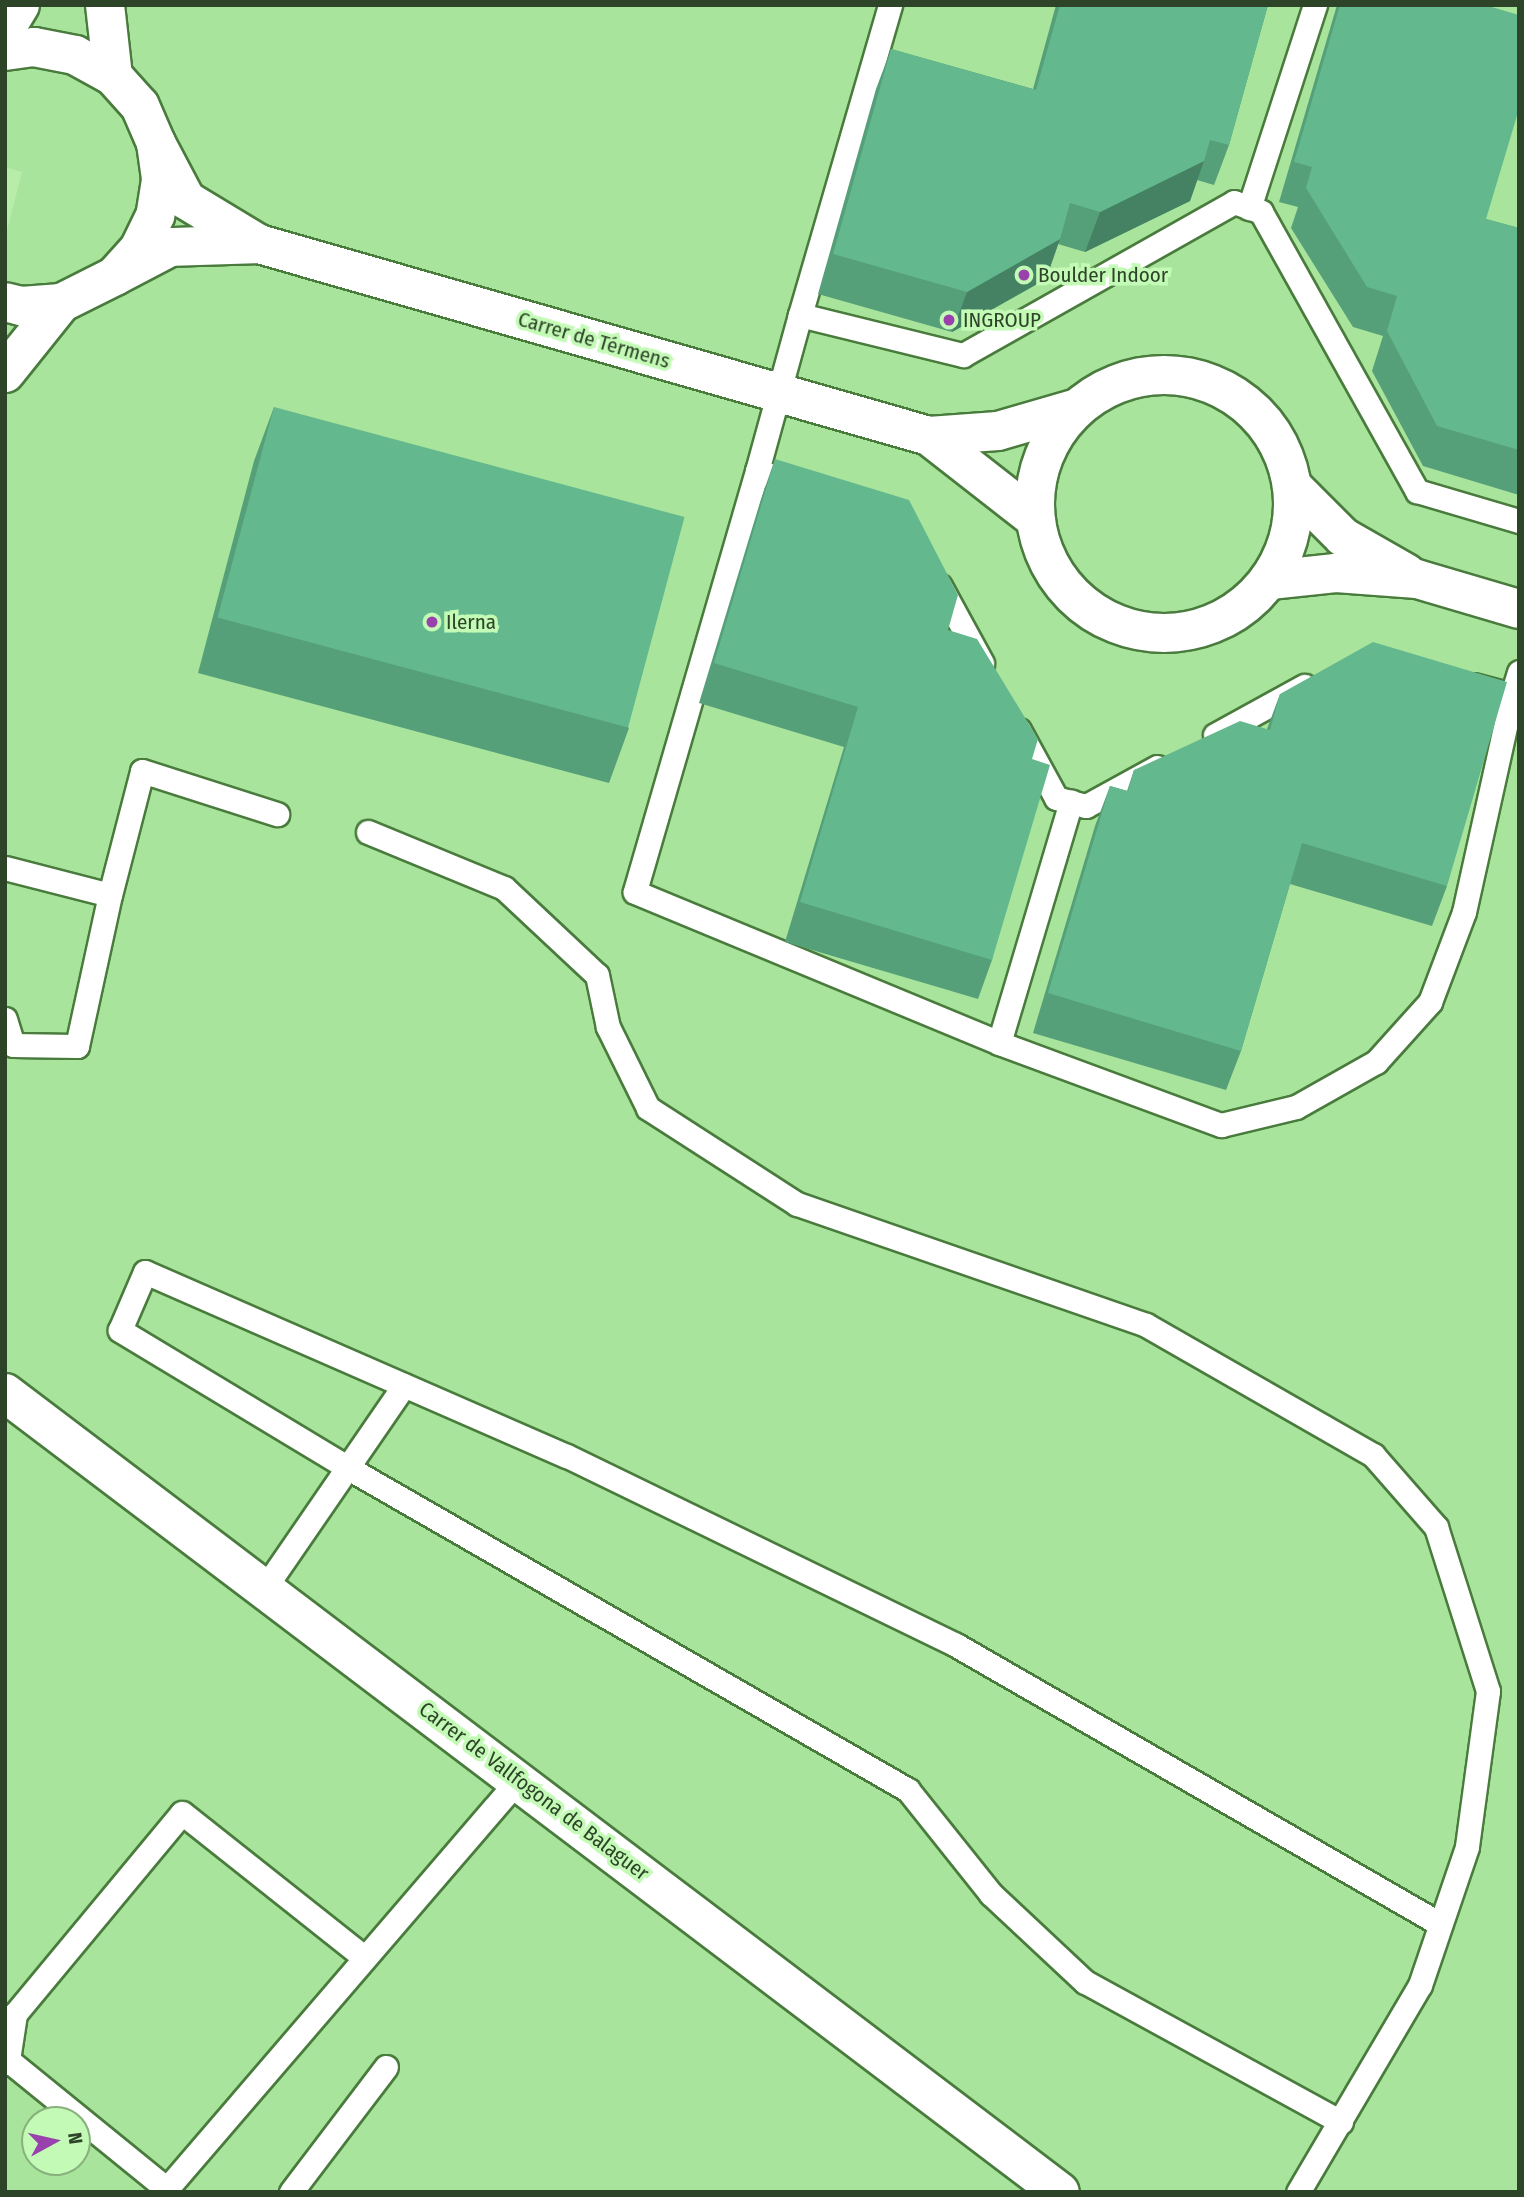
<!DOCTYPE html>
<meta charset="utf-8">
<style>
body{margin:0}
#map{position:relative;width:1524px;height:2197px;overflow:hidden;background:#b7eda9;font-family:"Fira Sans Condensed",sans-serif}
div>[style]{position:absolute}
.built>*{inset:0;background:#a8e49b}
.roads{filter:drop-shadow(2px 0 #497b3d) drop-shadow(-2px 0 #497b3d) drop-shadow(0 2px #497b3d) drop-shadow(0 -2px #497b3d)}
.service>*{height:23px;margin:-11.5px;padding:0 11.5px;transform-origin:11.5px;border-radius:11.5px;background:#fff}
.minor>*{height:38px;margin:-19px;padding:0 19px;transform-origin:19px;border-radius:19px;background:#fff}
.minor>.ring{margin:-19px;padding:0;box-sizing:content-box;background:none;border:38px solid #fff;border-radius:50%}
.tertiary>*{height:38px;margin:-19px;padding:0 19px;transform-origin:19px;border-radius:19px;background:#fff}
.wall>*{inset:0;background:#559f79}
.shaded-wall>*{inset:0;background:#458263}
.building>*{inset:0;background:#63b98d;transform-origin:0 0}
.dots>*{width:19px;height:19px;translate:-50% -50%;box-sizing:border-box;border:4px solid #c3fab6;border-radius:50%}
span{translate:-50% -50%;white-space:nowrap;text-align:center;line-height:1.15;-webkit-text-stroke:7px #c3fab6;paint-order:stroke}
.poi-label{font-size:21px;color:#2e4428}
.left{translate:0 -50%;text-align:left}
.street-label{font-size:21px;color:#2e4428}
.frame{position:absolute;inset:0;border:7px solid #2e4428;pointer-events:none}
.north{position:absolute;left:21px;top:2106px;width:70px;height:70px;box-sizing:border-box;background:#c3fab6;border:2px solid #87b17d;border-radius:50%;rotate:82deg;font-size:19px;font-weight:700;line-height:28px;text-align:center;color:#2e4428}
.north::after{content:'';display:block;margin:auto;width:24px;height:32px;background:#9941ad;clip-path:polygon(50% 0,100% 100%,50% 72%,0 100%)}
</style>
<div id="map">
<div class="built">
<div style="clip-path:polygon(evenodd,5px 5px,1519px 5px,1519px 2192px,5px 2192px,5px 238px,22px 172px,5px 167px,5px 5px,35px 2120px,77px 2120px,77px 2162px,35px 2162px,35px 2120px)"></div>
</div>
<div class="roads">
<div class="service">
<div style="left:1249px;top:208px;width:213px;rotate:-72deg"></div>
<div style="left:800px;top:315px;width:323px;rotate:-73.8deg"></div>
<div style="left:757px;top:471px;width:438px;rotate:106.2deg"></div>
<div style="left:635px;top:892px;width:394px;rotate:22.5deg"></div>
<div style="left:999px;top:1043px;width:237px;rotate:20.3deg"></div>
<div style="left:1221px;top:1125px;width:77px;rotate:-13.5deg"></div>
<div style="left:1296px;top:1107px;width:92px;rotate:-29.4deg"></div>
<div style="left:1376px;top:1062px;width:81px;rotate:-48deg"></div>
<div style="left:1430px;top:1002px;width:96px;rotate:-69.3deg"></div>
<div style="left:1464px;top:912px;width:222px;rotate:-77.5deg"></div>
<div style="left:798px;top:484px;width:43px;rotate:-162.4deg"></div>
<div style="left:757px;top:471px;width:162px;rotate:-74.6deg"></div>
<div style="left:800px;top:315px;width:168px;rotate:13.8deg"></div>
<div style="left:963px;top:355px;width:311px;rotate:-29.4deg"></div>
<div style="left:1234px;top:202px;width:29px;rotate:20deg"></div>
<div style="left:1261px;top:212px;width:320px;rotate:60.8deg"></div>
<div style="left:1417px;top:491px;width:106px;rotate:16.4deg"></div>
<div style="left:940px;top:586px;width:88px;rotate:61.4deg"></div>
<div style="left:1474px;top:685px;width:39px;rotate:15deg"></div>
<div style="left:1512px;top:695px;width:24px;rotate:-73deg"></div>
<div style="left:1019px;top:730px;width:77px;rotate:61.4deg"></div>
<div style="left:1056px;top:798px;width:31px;rotate:15deg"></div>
<div style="left:1086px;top:806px;width:81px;rotate:-28.8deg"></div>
<div style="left:1215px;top:735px;width:102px;rotate:-28.8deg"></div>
<div style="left:368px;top:832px;width:147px;rotate:22.4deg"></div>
<div style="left:504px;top:888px;width:127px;rotate:43.1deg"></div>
<div style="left:597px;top:975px;width:53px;rotate:78.1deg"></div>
<div style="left:608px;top:1027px;width:90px;rotate:63.7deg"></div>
<div style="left:648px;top:1108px;width:177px;rotate:32.8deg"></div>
<div style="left:797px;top:1204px;width:369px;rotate:19.1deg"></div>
<div style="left:1146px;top:1325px;width:262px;rotate:29.8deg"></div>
<div style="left:1373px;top:1455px;width:96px;rotate:48.8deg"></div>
<div style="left:1436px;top:1527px;width:172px;rotate:72.4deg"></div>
<div style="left:1488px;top:1691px;width:157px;rotate:97.7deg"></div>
<div style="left:1467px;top:1847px;width:146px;rotate:108.8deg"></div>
<div style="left:1420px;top:1985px;width:240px;rotate:120.5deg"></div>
<div style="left:5px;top:868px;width:108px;rotate:14.4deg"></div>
<div style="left:110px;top:895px;width:128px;rotate:-75.5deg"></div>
<div style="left:142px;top:771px;width:142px;rotate:17.7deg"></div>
<div style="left:5px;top:1019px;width:27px;rotate:73deg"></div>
<div style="left:13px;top:1045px;width:64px;rotate:0.9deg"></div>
<div style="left:77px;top:1046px;width:155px;rotate:-77.7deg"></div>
<div style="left:999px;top:1043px;width:252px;rotate:-73.4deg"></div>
<div style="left:264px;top:1589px;width:247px;rotate:-55.5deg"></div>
<div style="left:8px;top:2060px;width:47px;rotate:-81.3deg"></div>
<div style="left:15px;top:2014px;width:261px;rotate:-50.3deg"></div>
<div style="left:182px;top:1813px;width:233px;rotate:38.4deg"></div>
<div style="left:5px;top:2063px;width:4px;rotate:-45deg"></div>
<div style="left:8px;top:2060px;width:205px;rotate:39.1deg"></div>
<div style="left:1341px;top:2122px;width:292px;rotate:-151.3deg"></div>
<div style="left:1085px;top:1982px;width:129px;rotate:-136.9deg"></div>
<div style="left:991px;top:1894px;width:133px;rotate:-128.6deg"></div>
<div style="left:908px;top:1790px;width:644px;rotate:-150.09deg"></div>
<div style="left:350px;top:1469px;width:269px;rotate:-148.9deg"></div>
<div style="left:120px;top:1330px;width:63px;rotate:-66.7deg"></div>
<div style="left:145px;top:1272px;width:460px;rotate:23.6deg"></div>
<div style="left:567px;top:1456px;width:432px;rotate:25.9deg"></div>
<div style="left:956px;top:1645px;width:559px;rotate:29.96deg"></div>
<div style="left:164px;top:2192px;width:543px;rotate:-49.33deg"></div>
<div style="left:291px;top:2192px;width:157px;rotate:-52.8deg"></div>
</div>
<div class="minor">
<div style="left:156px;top:143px;width:64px;rotate:62.2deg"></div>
<div style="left:186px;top:200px;width:85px;rotate:31.1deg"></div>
<div style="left:259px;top:244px;width:697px;rotate:15.99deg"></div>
<div style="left:929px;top:436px;width:69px;rotate:-4.1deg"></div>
<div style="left:998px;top:431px;width:79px;rotate:-16.1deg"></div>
<div style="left:115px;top:276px;width:62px;rotate:-27.8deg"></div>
<div style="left:170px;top:247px;width:89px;rotate:-1.9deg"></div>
<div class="ring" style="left:1035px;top:375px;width:220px;height:220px"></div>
<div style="left:929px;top:436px;width:133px;rotate:38deg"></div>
<div style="left:1292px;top:486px;width:72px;rotate:45deg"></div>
<div style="left:1343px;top:537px;width:73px;rotate:29.7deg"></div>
<div style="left:1270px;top:580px;width:66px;rotate:-6.1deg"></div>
<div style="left:1336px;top:573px;width:81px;rotate:4.2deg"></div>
<div style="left:1417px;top:579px;width:106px;rotate:16.4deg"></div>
<div style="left:5px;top:1393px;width:1323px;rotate:37.14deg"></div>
</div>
<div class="tertiary">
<div style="left:105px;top:5px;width:71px;rotate:83.6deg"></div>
<div style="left:5px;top:30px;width:29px;rotate:-59deg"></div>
<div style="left:5px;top:51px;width:29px;rotate:-8deg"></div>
<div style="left:34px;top:47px;width:42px;rotate:11deg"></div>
<div style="left:75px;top:55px;width:43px;rotate:28.9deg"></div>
<div style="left:113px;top:76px;width:40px;rotate:48deg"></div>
<div style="left:140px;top:106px;width:40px;rotate:66.6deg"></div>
<div style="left:156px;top:143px;width:37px;rotate:82deg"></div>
<div style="left:161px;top:180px;width:36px;rotate:99deg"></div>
<div style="left:155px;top:216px;width:37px;rotate:116deg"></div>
<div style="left:139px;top:249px;width:36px;rotate:132deg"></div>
<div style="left:115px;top:276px;width:60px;rotate:153.4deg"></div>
<div style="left:61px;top:303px;width:40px;rotate:175.7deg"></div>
<div style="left:21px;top:306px;width:16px;rotate:-166deg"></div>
<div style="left:5px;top:373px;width:90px;rotate:-51.3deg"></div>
</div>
</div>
<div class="wall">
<div style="clip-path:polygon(1056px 5px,1268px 5px,1229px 145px,1214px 185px,1197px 180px,1190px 201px,1085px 252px,1058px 244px,1046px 279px,952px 332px,818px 294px,876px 89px,891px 49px,1033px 89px)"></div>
<div style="clip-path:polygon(1337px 5px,1485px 5px,1486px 219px,1519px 228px,1519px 495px,1423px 466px,1372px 371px,1383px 336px,1353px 327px,1291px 228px,1298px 207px,1279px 202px)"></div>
<div style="clip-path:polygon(274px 407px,629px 728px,609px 783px,198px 673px,254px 461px)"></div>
<div style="clip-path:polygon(775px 459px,948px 630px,1032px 759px,992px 960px,978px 999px,785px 942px,844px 747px,699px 703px,761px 499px)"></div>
<div style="clip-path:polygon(1280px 694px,1447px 886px,1432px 926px,1290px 884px,1241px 1051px,1226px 1090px,1033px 1033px,1095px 826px,1110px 786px,1127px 791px,1134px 770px,1267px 729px)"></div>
</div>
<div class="shaded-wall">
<div style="clip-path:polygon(1204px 161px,1190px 201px,1085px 252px,1100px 212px)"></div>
<div style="clip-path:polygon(1060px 239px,1046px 279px,952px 332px,967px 292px)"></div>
</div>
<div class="building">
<div style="clip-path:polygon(1060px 5px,1268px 5px,1229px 145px,1210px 140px,1204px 161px,1100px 212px,1070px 203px,1060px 239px,967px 292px,833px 254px,891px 49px,1036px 90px)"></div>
<div style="clip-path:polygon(1340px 5px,1485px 5px,1519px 15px,1519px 109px,1486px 219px,1519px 228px,1519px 450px,1437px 426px,1387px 331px,1397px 296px,1367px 287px,1306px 188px,1312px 167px,1294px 162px)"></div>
<div style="left:274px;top:407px;width:425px;height:218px;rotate:15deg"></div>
<div style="clip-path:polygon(775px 459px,909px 500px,958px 595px,948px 630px,977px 639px,1038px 739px,1032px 759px,1050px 765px,992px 960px,800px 902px,858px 707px,714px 663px)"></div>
<div style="clip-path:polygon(1373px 642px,1507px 682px,1447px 886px,1302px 843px,1241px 1051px,1048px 993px,1110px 786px,1128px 791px,1134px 770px,1240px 721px,1270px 730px,1280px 694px)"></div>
</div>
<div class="dots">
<div style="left:1024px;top:275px;background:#9941ad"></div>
<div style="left:949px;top:320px;background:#9941ad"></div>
<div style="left:432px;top:622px;background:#9941ad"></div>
</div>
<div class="poi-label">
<span class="left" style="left:1038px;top:275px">Boulder Indoor</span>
<span class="left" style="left:963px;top:320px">INGROUP</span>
<span class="left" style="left:446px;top:622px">Ilerna</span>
</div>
<div class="street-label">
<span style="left:594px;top:340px;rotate:16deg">Carrer de Térmens</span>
<span style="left:534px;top:1791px;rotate:37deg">Carrer de Vallfogona de Balaguer</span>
</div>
<div class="frame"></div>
<div class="north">N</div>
</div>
